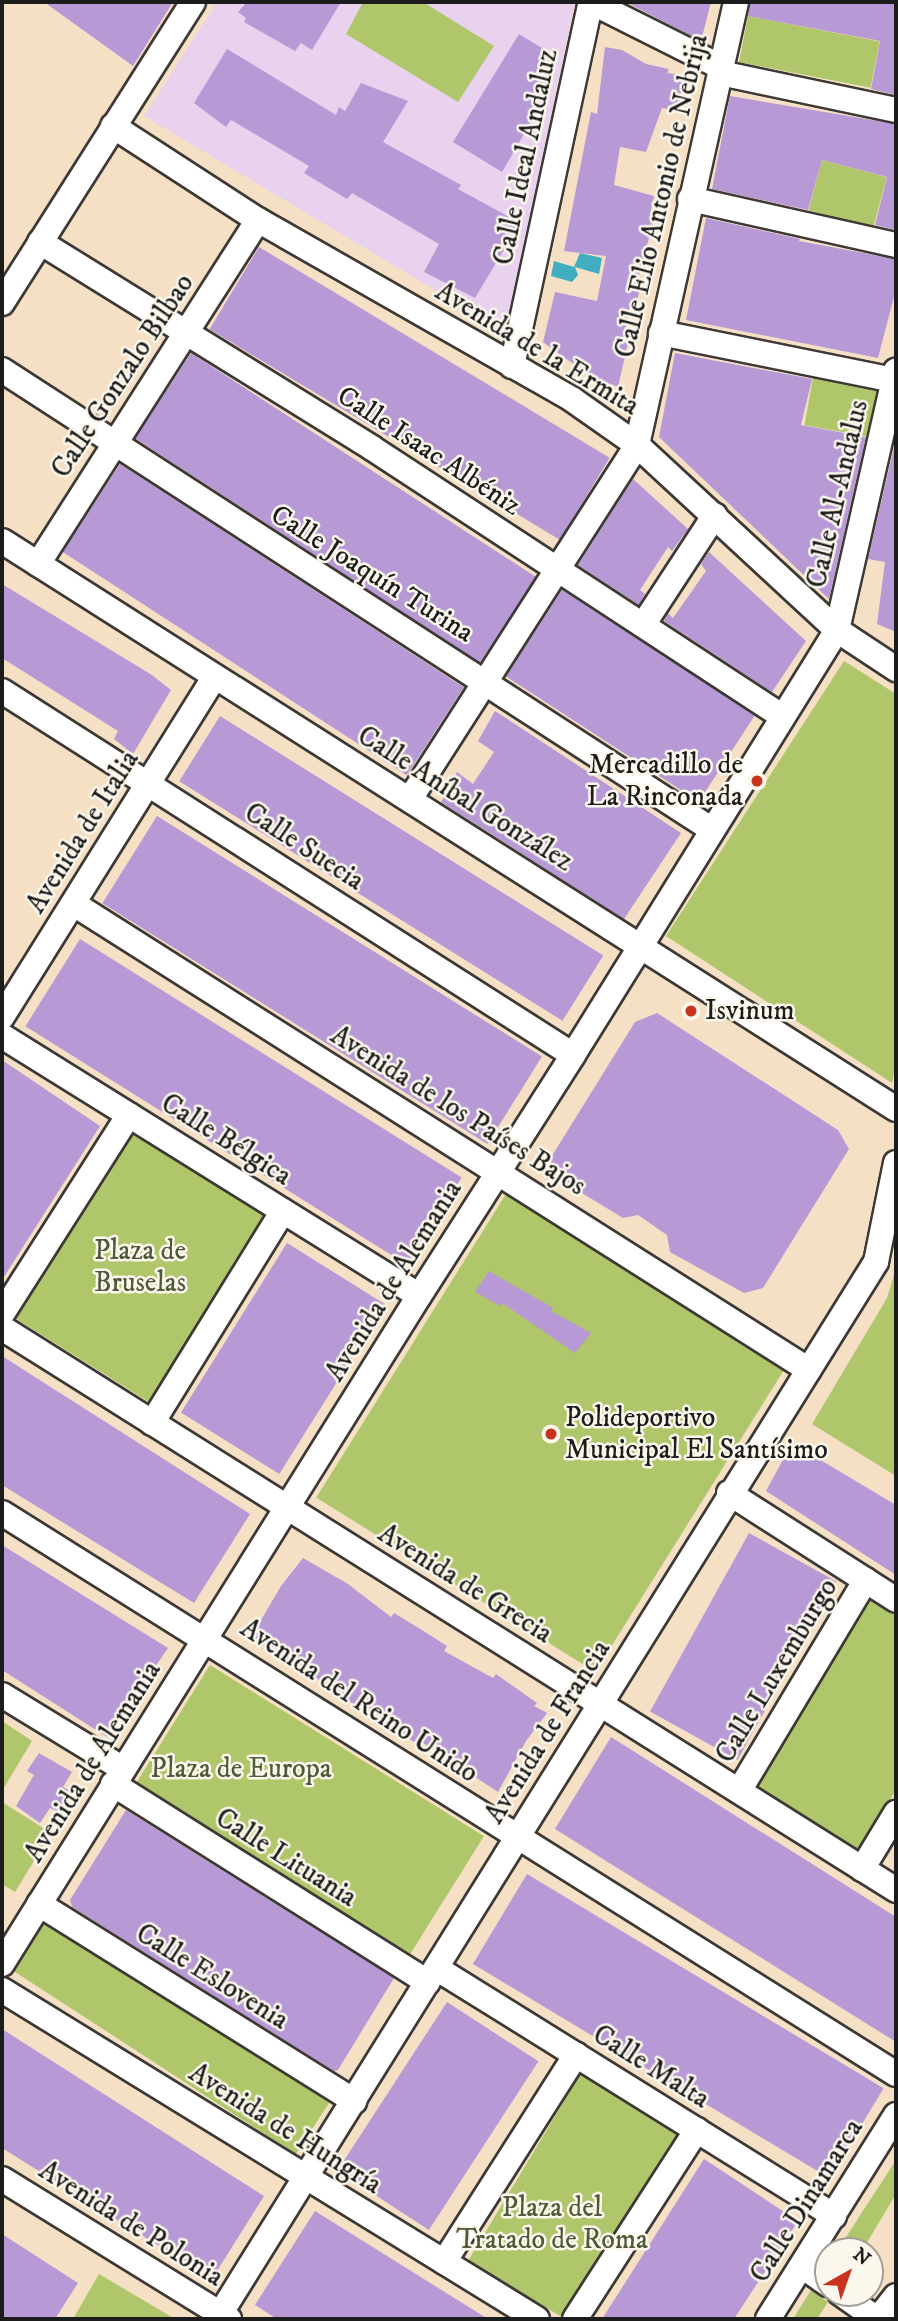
<!DOCTYPE html>
<meta charset="utf-8">
<style>
body{margin:0}
#map{position:relative;width:898px;height:2321px;overflow:hidden;background:#f5e0c5;font-family:"IM FELL DW Pica",serif}
div>[style]{position:absolute}
.built>*{inset:0;background:#e9d2ed}
.green>*{inset:0;background:#afc66a;transform-origin:0 0}
.water>*{inset:0;background:#41adc0}
.building>*{inset:0;background:#b799d6;transform-origin:0 0}
.roads{filter:drop-shadow(2px 0 #3d3935) drop-shadow(-2px 0 #3d3935) drop-shadow(0 2px #3d3935) drop-shadow(0 -2px #3d3935)}
.street>*{height:24px;margin:-12px;padding:0 12px;transform-origin:12px;border-radius:12px;background:#fff}
.dots>*{width:19px;height:19px;translate:-50% -50%;box-sizing:border-box;border:4px solid #fbf7ec;border-radius:50%}
span{translate:-50% -50%;white-space:nowrap;text-align:center;line-height:1.15;-webkit-text-stroke:5px #fbf7ec;paint-order:stroke}
.street-label{font-size:28px;color:#1c1c1c}
.poi-label{font-size:28px;color:#1c1c1c}
.right{translate:-100% -50%;text-align:right}
.left{translate:0 -50%;text-align:left}
.park-label{font-size:28px;color:#4f5837}
.frame{position:absolute;inset:0;border:4px solid #1c1c1c;pointer-events:none}
.north{position:absolute;left:814px;top:2237px;width:70px;height:70px;box-sizing:border-box;background:#fbf7ec;border:2px solid #a29f99;border-radius:50%;rotate:40deg;font-size:19px;font-weight:700;line-height:28px;text-align:center;color:#1c1c1c}
.north::after{content:'';display:block;margin:auto;width:24px;height:32px;background:#c8321e;clip-path:polygon(50% 0,100% 100%,50% 72%,0 100%)}
</style>
<div id="map">
<div class="built">
<div style="clip-path:polygon(217px 2px,575px 4px,505px 332px,144px 116px)"></div>
</div>
<div class="green">
<div style="clip-path:polygon(363px 2px,423px 2px,494px 46px,458px 102px,346px 34px)"></div>
<div style="left:748px;top:16px;width:134px;height:47px;rotate:11deg"></div>
<div style="left:822px;top:160px;width:67px;height:52px;rotate:15deg"></div>
<div style="left:813px;top:377px;width:66px;height:49px;rotate:10deg"></div>
<div style="clip-path:polygon(844px 661px,896px 694px,896px 1063px,892px 1083px,666px 936px)"></div>
<div style="left:132px;top:1133px;width:157px;height:219px;rotate:32deg"></div>
<div style="left:506px;top:1194px;width:329px;height:358px;rotate:32deg"></div>
<div style="clip-path:polygon(896px 1268px,896px 1476px,812px 1424px,887px 1298px)"></div>
<div style="clip-path:polygon(869px 1597px,896px 1614px,896px 1790px,858px 1852px,758px 1786px)"></div>
<div style="left:210px;top:1665px;width:323px;height:142px;rotate:32deg"></div>
<div style="clip-path:polygon(2px 1721px,32px 1741px,2px 1791px)"></div>
<div style="clip-path:polygon(2px 1802px,51px 1833px,15px 1892px,2px 1884px)"></div>
<div style="left:48px;top:1917px;width:337px;height:64px;rotate:33deg"></div>
<div style="left:581px;top:2073px;width:116px;height:219px;rotate:31deg"></div>
<div style="clip-path:polygon(896px 2160px,896px 2194px,862px 2251px,837px 2251px)"></div>
<div style="clip-path:polygon(99px 2274px,175px 2319px,73px 2319px)"></div>
<div style="clip-path:polygon(811px 2290px,828px 2302px,817px 2319px,793px 2319px)"></div>
</div>
<div class="water">
<div style="clip-path:polygon(580px 253px,602px 258px,599px 274px,575px 267px,578px 275px,572px 282px,551px 276px,554px 261px,574px 267px)"></div>
</div>
<div class="building">
<div style="clip-path:polygon(44px 2px,173px 2px,133px 66px)"></div>
<div style="clip-path:polygon(247px 2px,341px 2px,312px 50px,301px 43px,295px 51px,244px 22px,246px 18px,238px 12px)"></div>
<div style="clip-path:polygon(626px 2px,711px 2px,701px 41px)"></div>
<div style="clip-path:polygon(750px 2px,896px 2px,896px 95px,871px 89px,880px 41px,748px 16px)"></div>
<div style="clip-path:polygon(519px 34px,550px 53px,543px 68px,553px 73px,542px 89px,549px 91px,502px 172px,453px 142px)"></div>
<div style="clip-path:polygon(605px 47px,622px 50px,646px 64px,669px 69px,667px 73px,676px 74px,674px 77px,682px 79px,679px 111px,662px 108px,646px 152px,620px 147px,614px 185px,654px 196px,650px 215px,655px 215px,638px 279px,643px 280px,635px 306px,630px 306px,623px 342px,628px 343px,618px 387px,590px 376px,543px 342px,555px 292px,597px 301px,606px 256px,564px 251px,591px 112px,597px 114px)"></div>
<div style="clip-path:polygon(227px 49px,336px 115px,339px 107px,345px 111px,361px 83px,408px 101px,383px 142px,461px 185px,458px 189px,520px 223px,475px 298px,424px 272px,439px 244px,352px 193px,347px 199px,304px 173px,309px 166px,231px 120px,226px 127px,194px 103px)"></div>
<div style="clip-path:polygon(730px 96px,896px 124px,896px 230px,875px 225px,887px 177px,822px 160px,808px 210px,712px 189px)"></div>
<div style="clip-path:polygon(706px 218px,800px 239px,799px 241px,896px 259px,896px 289px,878px 358px,686px 320px)"></div>
<div style="left:259px;top:247px;width:409px;height:96px;rotate:31deg"></div>
<div style="left:191px;top:353px;width:411px;height:102px;rotate:33deg"></div>
<div style="clip-path:polygon(675px 353px,812px 379px,801px 425px,866px 437px,829px 599px,659px 437px)"></div>
<div style="clip-path:polygon(895px 443px,896px 443px,896px 632px,877px 624px,885px 562px,868px 559px)"></div>
<div style="left:120px;top:464px;width:410px;height:105px;rotate:33deg"></div>
<div style="clip-path:polygon(633px 479px,688px 529px,672px 551px,668px 547px,640px 590px,645px 594px,639px 605px,578px 565px)"></div>
<div style="clip-path:polygon(709px 552px,806px 641px,772px 692px,664px 621px,668px 613px,673px 618px,706px 571px,701px 564px)"></div>
<div style="clip-path:polygon(2px 584px,152px 675px,171px 690px,133px 754px,114px 739px,118px 731px,2px 658px)"></div>
<div style="left:562px;top:590px;width:230px;height:103px;rotate:33deg"></div>
<div style="clip-path:polygon(495px 711px,681px 833px,624px 919px,441px 802px,457px 772px,473px 784px,494px 752px,478px 741px)"></div>
<div style="left:220px;top:716px;width:452px;height:77px;rotate:32deg"></div>
<div style="left:157px;top:816px;width:454px;height:103px;rotate:32deg"></div>
<div style="left:80px;top:939px;width:450px;height:103px;rotate:32deg"></div>
<div style="clip-path:polygon(657px 1013px,838px 1130px,849px 1149px,763px 1288px,744px 1293px,670px 1252px,667px 1235px,638px 1215px,623px 1218px,554px 1176px,550px 1159px,635px 1022px)"></div>
<div style="clip-path:polygon(2px 1060px,100px 1126px,2px 1280px)"></div>
<div style="left:287px;top:1243px;width:116px;height:200px;rotate:32deg"></div>
<div style="clip-path:polygon(489px 1271px,553px 1308px,551px 1311px,591px 1333px,575px 1353px,502px 1303px,500px 1306px,475px 1292px)"></div>
<div style="clip-path:polygon(2px 1356px,250px 1514px,194px 1603px,2px 1485px)"></div>
<div style="clip-path:polygon(792px 1443px,896px 1505px,896px 1575px,766px 1491px)"></div>
<div style="left:749px;top:1533px;width:100px;height:204px;rotate:29deg"></div>
<div style="clip-path:polygon(2px 1545px,168px 1648px,107px 1737px,2px 1670px)"></div>
<div style="clip-path:polygon(303px 1558px,348px 1584px,391px 1617px,394px 1613px,422px 1630px,447px 1646px,444px 1651px,493px 1678px,496px 1674px,537px 1703px,534px 1706px,547px 1713px,526px 1741px,498px 1792px,420px 1741px,419px 1745px,339px 1695px,340px 1693px,251px 1637px,281px 1586px)"></div>
<div style="clip-path:polygon(611px 1737px,896px 1917px,896px 2042px,555px 1829px)"></div>
<div style="clip-path:polygon(39px 1753px,72px 1772px,63px 1787px,72px 1792px,59px 1812px,50px 1808px,40px 1823px,16px 1806px,34px 1775px,27px 1771px)"></div>
<div style="clip-path:polygon(126px 1810px,394px 1978px,338px 2070px,334px 2071px,72px 1907px,70px 1900px)"></div>
<div style="left:527px;top:1874px;width:416px;height:105px;rotate:31deg"></div>
<div style="left:447px;top:2002px;width:109px;height:201px;rotate:33deg"></div>
<div style="clip-path:polygon(2px 2029px,264px 2196px,212px 2279px,2px 2148px)"></div>
<div style="clip-path:polygon(704px 2159px,798px 2221px,734px 2319px,602px 2319px)"></div>
<div style="clip-path:polygon(315px 2211px,488px 2319px,277px 2319px,255px 2305px)"></div>
<div style="clip-path:polygon(2px 2234px,78px 2283px,55px 2319px,2px 2319px)"></div>
</div>
<div class="roads">
<div class="street">
<div style="left:591px;top:2px;width:145px;rotate:26.6deg"></div>
<div style="left:720px;top:73px;width:180px;rotate:11.9deg"></div>
<div style="left:113px;top:126px;width:173px;rotate:33deg"></div>
<div style="left:258px;top:220px;width:363px;rotate:29.7deg"></div>
<div style="left:573px;top:400px;width:78px;rotate:35.1deg"></div>
<div style="left:637px;top:445px;width:272px;rotate:42.8deg"></div>
<div style="left:837px;top:630px;width:71px;rotate:33.5deg"></div>
<div style="left:690px;top:199px;width:211px;rotate:12.6deg"></div>
<div style="left:40px;top:242px;width:391px;rotate:31.8deg"></div>
<div style="left:372px;top:448px;width:490px;rotate:33.2deg"></div>
<div style="left:2px;top:303px;width:356px;rotate:-57.6deg"></div>
<div style="left:661px;top:333px;width:238px;rotate:11.4deg"></div>
<div style="left:512px;top:366px;width:372px;rotate:-77.8deg"></div>
<div style="left:2px;top:370px;width:845px;rotate:32.92deg"></div>
<div style="left:2px;top:541px;width:1059px;rotate:32.43deg"></div>
<div style="left:38px;top:564px;width:408px;rotate:-57.4deg"></div>
<div style="left:643px;top:625px;width:131px;rotate:-56.8deg"></div>
<div style="left:2px;top:691px;width:677px;rotate:32.52deg"></div>
<div style="left:410px;top:799px;width:421px;rotate:-57.3deg"></div>
<div style="left:637px;top:445px;width:454px;rotate:-77.4deg"></div>
<div style="left:74px;top:904px;width:870px;rotate:32.38deg"></div>
<div style="left:2px;top:1017px;width:400px;rotate:-58deg"></div>
<div style="left:2px;top:1036px;width:491px;rotate:31.9deg"></div>
<div style="left:2px;top:1314px;width:236px;rotate:-57.5deg"></div>
<div style="left:2px;top:1328px;width:1056px;rotate:32.15deg"></div>
<div style="left:152px;top:1423px;width:249px;rotate:-58.3deg"></div>
<div style="left:729px;top:1493px;width:198px;rotate:32.6deg"></div>
<div style="left:2px;top:1513px;width:1055px;rotate:32.11deg"></div>
<div style="left:2px;top:1695px;width:142px;rotate:31.4deg"></div>
<div style="left:113px;top:1784px;width:372px;rotate:32.2deg"></div>
<div style="left:739px;top:1791px;width:246px;rotate:-59deg"></div>
<div style="left:862px;top:1869px;width:66px;rotate:-58.7deg"></div>
<div style="left:39px;top:1904px;width:372px;rotate:32deg"></div>
<div style="left:2px;top:1964px;width:787px;rotate:-58.03deg"></div>
<div style="left:419px;top:1296px;width:286px;rotate:-57.4deg"></div>
<div style="left:573px;top:1055px;width:500px;rotate:-58.15deg"></div>
<div style="left:837px;top:630px;width:266px;rotate:-77.2deg"></div>
<div style="left:436px;top:1968px;width:469px;rotate:31.9deg"></div>
<div style="left:2px;top:1990px;width:628px;rotate:31.59deg"></div>
<div style="left:2px;top:2179px;width:267px;rotate:31.7deg"></div>
<div style="left:444px;top:2262px;width:246px;rotate:-57.5deg"></div>
<div style="left:802px;top:2266px;width:32px;rotate:35deg"></div>
<div style="left:840px;top:2293px;width:45px;rotate:35.1deg"></div>
<div style="left:217px;top:2319px;width:1246px;rotate:-58.06deg"></div>
<div style="left:876px;top:1262px;width:101px;rotate:-78.6deg"></div>
<div style="left:575px;top:2319px;width:225px;rotate:-57.2deg"></div>
<div style="left:768px;top:2319px;width:241px;rotate:-57.9deg"></div>
<div style="left:878px;top:2319px;width:29px;rotate:-52deg"></div>
</div>
</div>
<div class="dots">
<div style="left:757px;top:781px;background:#c8321e"></div>
<div style="left:691px;top:1011px;background:#c8321e"></div>
<div style="left:551px;top:1434px;background:#c8321e"></div>
</div>
<div class="street-label">
<span style="left:526px;top:157px;rotate:-78deg">Calle Ideal Andaluz</span>
<span style="left:662px;top:196px;rotate:-77deg">Calle Elio Antonio de Nebrija</span>
<span style="left:537px;top:349px;rotate:31deg">Avenida de la Ermita</span>
<span style="left:123px;top:376px;rotate:-57deg">Calle Gonzalo Bilbao</span>
<span style="left:429px;top:451px;rotate:33deg">Calle Isaac Albéniz</span>
<span style="left:838px;top:494px;rotate:-77deg">Calle Al-Andalus</span>
<span style="left:372px;top:574px;rotate:32deg">Calle Joaquín Turina</span>
<span style="left:465px;top:799px;rotate:32deg">Calle Aníbal González</span>
<span style="left:83px;top:832px;rotate:-58deg">Avenida de Italia</span>
<span style="left:304px;top:847px;rotate:33deg">Calle Suecia</span>
<span style="left:458px;top:1111px;rotate:32deg">Avenida de los Países Bajos</span>
<span style="left:226px;top:1140px;rotate:32deg">Calle Bélgica</span>
<span style="left:394px;top:1281px;rotate:-58deg">Avenida de Alemania</span>
<span style="left:465px;top:1584px;rotate:32deg">Avenida de Grecia</span>
<span style="left:777px;top:1671px;rotate:-59deg">Calle Luxemburgo</span>
<span style="left:359px;top:1701px;rotate:33deg">Avenida del Reino Unido</span>
<span style="left:548px;top:1732px;rotate:-58deg">Avenida de Francia</span>
<span style="left:93px;top:1762px;rotate:-58deg">Avenida de Alemania</span>
<span style="left:286px;top:1858px;rotate:32deg">Calle Lituania</span>
<span style="left:212px;top:1977px;rotate:32deg">Calle Eslovenia</span>
<span style="left:651px;top:2067px;rotate:32deg">Calle Malta</span>
<span style="left:285px;top:2129px;rotate:32deg">Avenida de Hungría</span>
<span style="left:807px;top:2201px;rotate:-58deg">Calle Dinamarca</span>
<span style="left:131px;top:2224px;rotate:32deg">Avenida de Polonia</span>
</div>
<div class="poi-label">
<span class="right" style="left:743px;top:781px">Mercadillo de<br>La Rinconada</span>
<span class="left" style="left:705px;top:1011px">Isvinum</span>
<span class="left" style="left:565px;top:1434px">Polideportivo<br>Municipal El Santísimo</span>
</div>
<div class="park-label">
<span style="left:140px;top:1267px">Plaza de<br>Bruselas</span>
<span style="left:241px;top:1769px">Plaza de Europa</span>
<span style="left:552px;top:2224px">Plaza del<br>Tratado de Roma</span>
</div>
<div class="frame"></div>
<div class="north">N</div>
</div>
